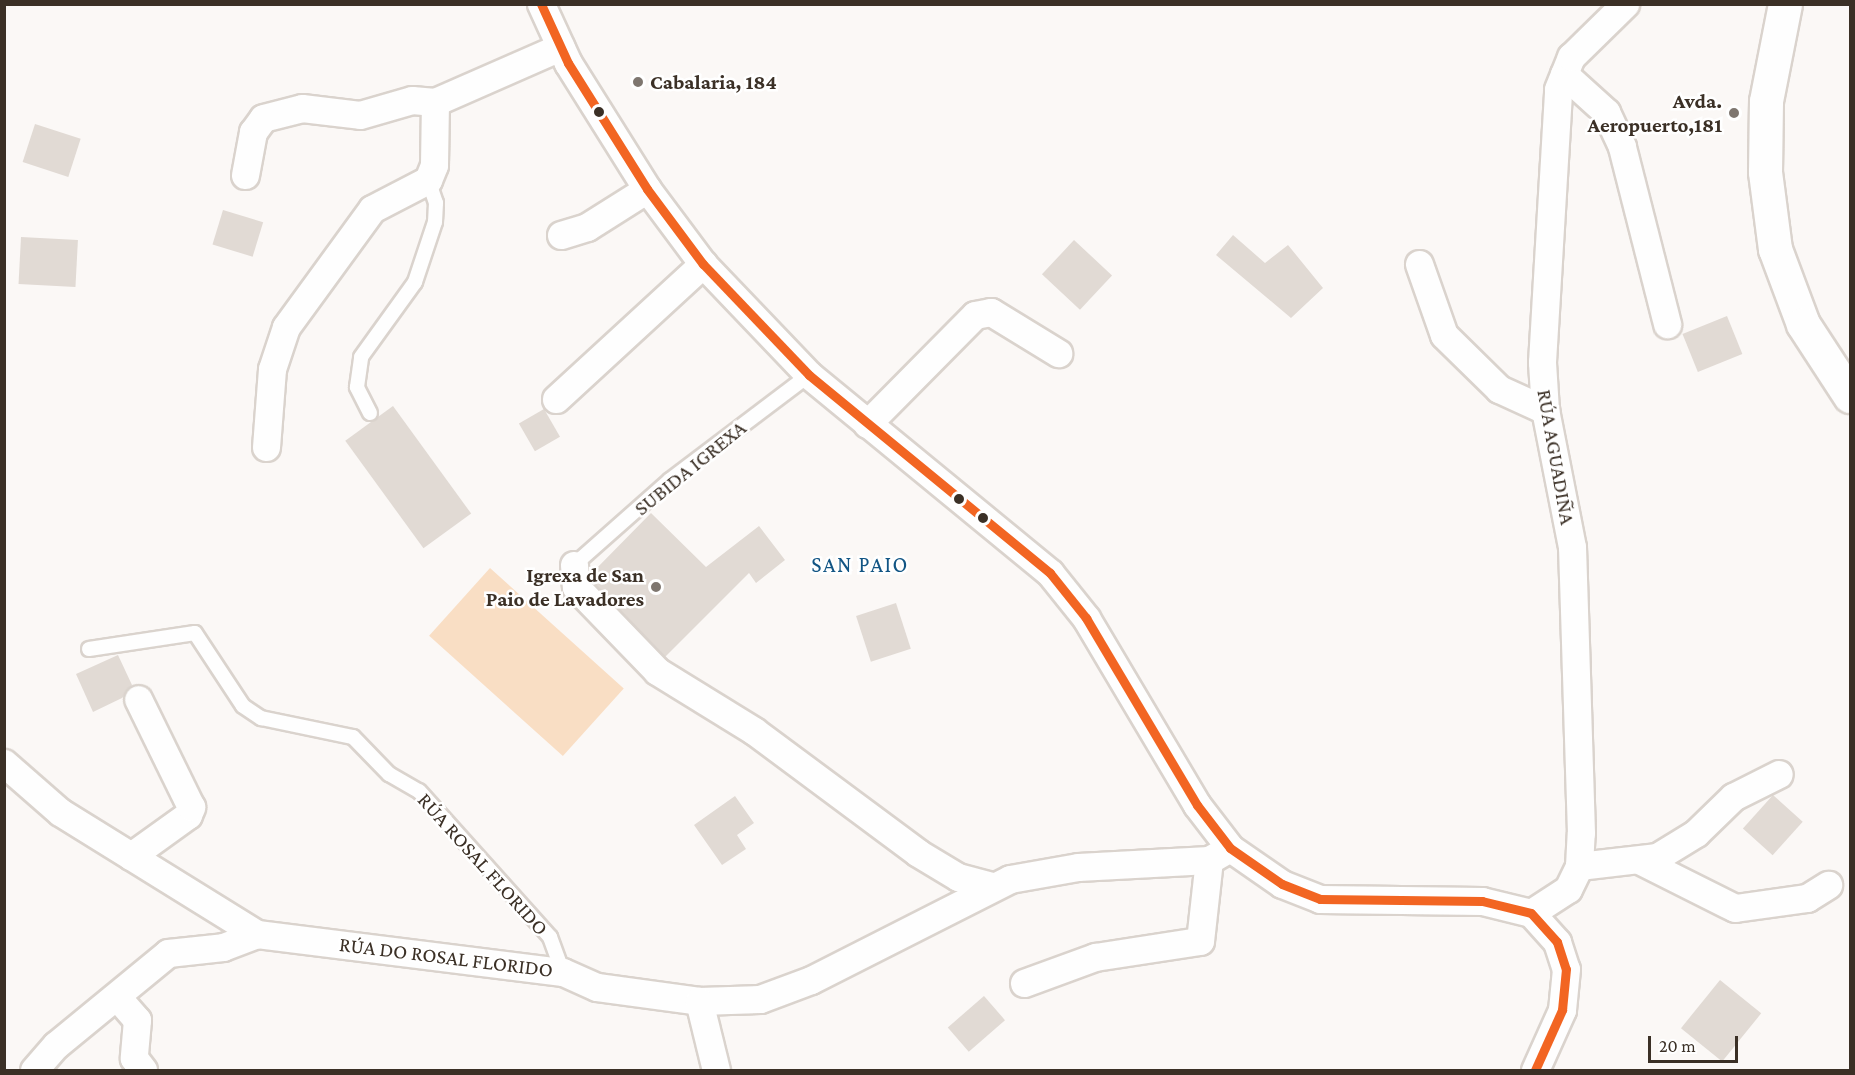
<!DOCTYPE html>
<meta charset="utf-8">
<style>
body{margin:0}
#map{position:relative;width:1855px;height:1075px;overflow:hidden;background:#fbf8f6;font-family:"Crimson Pro",serif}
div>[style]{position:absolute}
.green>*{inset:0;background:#f9dec4;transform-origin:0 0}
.building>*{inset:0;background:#e1dad4;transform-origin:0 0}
.roads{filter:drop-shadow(2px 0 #dad3cd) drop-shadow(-2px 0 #dad3cd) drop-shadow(0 2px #dad3cd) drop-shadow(0 -2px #dad3cd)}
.lane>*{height:14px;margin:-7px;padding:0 7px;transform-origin:7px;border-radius:7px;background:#fefefe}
.street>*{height:27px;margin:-13.5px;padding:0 13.5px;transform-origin:13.5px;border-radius:13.5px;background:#fefefe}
.primary>*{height:33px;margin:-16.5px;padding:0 16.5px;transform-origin:16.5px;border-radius:16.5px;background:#fefefe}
.bus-1>*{height:9px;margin:-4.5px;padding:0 4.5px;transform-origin:4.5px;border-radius:4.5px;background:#f26522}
.dots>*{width:16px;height:16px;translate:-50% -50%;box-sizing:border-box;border:3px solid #fff;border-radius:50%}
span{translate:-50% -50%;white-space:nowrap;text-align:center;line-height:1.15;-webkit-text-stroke:5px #fff;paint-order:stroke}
.poi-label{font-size:21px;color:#3b3026;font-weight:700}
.left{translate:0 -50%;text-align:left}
.right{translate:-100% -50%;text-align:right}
.street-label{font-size:21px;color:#3b3026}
.neighbourhood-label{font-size:22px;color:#125584;letter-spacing:1.5px}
.frame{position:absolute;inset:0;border:6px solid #3b3026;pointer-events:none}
.scale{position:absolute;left:1648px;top:1036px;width:90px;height:27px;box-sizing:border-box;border:3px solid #3b3026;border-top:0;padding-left:8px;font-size:18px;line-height:21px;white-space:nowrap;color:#3b3026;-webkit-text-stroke:4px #fff;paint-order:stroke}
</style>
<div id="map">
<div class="green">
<div style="left:490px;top:568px;width:180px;height:91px;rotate:42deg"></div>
</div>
<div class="building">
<div style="left:35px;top:124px;width:48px;height:40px;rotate:18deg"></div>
<div style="left:223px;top:210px;width:42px;height:36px;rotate:17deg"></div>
<div style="clip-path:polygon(1233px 235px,1265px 263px,1288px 245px,1323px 288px,1291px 318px,1216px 255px)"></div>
<div style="left:21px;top:237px;width:57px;height:47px;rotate:3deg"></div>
<div style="left:1074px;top:240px;width:52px;height:47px;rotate:43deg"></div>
<div style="left:1727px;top:316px;width:41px;height:48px;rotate:68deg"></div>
<div style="left:393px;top:406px;width:133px;height:59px;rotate:54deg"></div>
<div style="left:544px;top:409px;width:32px;height:29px;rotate:60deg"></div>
<div style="clip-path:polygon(651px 513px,706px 567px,759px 526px,785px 560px,756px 583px,749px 573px,665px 657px,591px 580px,591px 574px)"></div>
<div style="left:896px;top:603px;width:48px;height:42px;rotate:72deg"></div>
<div style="clip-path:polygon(118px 655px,132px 685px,122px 698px,93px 712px,76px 674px)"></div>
<div style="left:1773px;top:795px;width:40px;height:45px;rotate:42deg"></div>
<div style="clip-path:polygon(735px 796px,754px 823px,737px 835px,746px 849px,722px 865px,694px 825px)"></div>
<div style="left:1720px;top:980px;width:53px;height:62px;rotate:39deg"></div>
<div style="left:984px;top:996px;width:32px;height:48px;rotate:49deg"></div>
</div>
<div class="roads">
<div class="lane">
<div style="left:370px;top:413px;width:29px;rotate:-117deg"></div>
<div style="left:357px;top:387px;width:30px;rotate:-82deg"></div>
<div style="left:361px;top:357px;width:92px;rotate:-54.2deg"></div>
<div style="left:415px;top:282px;width:63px;rotate:-71.6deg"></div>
<div style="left:435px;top:222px;width:19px;rotate:-87deg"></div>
<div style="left:436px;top:203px;width:24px;rotate:-109deg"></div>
<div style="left:574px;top:565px;width:128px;rotate:-41.5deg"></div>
<div style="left:670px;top:480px;width:174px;rotate:-37.1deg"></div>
<div style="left:89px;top:649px;width:107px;rotate:-8.6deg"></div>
<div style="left:195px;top:633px;width:87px;rotate:56.7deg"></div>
<div style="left:243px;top:706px;width:22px;rotate:34deg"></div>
<div style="left:261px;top:718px;width:94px;rotate:11.7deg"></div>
<div style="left:353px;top:737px;width:52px;rotate:45.8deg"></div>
<div style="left:389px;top:774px;width:34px;rotate:30deg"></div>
<div style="left:419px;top:791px;width:196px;rotate:48.1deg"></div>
<div style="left:550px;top:937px;width:37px;rotate:70deg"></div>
</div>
<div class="street">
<div style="left:541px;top:4px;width:65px;rotate:65.4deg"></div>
<div style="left:568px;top:63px;width:149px;rotate:57.9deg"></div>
<div style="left:647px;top:189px;width:94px;rotate:53.3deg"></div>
<div style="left:703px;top:264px;width:153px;rotate:46.3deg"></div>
<div style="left:809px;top:375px;width:312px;rotate:39.4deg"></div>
<div style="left:1050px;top:573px;width:58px;rotate:51.3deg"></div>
<div style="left:1086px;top:618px;width:217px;rotate:59.3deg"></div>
<div style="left:1197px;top:805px;width:54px;rotate:52.5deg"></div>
<div style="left:1230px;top:848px;width:63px;rotate:34.7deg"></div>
<div style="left:1282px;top:884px;width:41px;rotate:21.5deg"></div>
<div style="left:1320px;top:899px;width:162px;rotate:0.7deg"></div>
<div style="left:1482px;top:901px;width:50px;rotate:13.8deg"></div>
<div style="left:1531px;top:913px;width:39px;rotate:48deg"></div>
<div style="left:1557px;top:942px;width:28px;rotate:72deg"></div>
<div style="left:1566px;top:969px;width:41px;rotate:95.6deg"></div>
<div style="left:1562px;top:1010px;width:66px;rotate:114.2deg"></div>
<div style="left:1564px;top:74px;width:57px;rotate:42.1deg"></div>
<div style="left:1606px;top:112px;width:38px;rotate:65deg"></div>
<div style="left:1622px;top:147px;width:183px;rotate:75.7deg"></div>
<div style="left:245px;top:175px;width:44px;rotate:-79.5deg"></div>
<div style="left:253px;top:132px;width:17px;rotate:-54deg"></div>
<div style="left:263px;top:118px;width:40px;rotate:-14.4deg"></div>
<div style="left:302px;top:108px;width:58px;rotate:6.9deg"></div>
<div style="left:360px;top:115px;width:54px;rotate:-16.1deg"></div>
<div style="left:412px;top:100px;width:23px;rotate:5deg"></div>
<div style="left:435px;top:102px;width:137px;rotate:-23.7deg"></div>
<div style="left:561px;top:235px;width:27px;rotate:-17deg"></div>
<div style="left:587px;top:227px;width:71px;rotate:-32.3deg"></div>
<div style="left:1419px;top:264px;width:75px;rotate:70.6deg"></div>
<div style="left:1444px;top:335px;width:77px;rotate:44.5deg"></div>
<div style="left:1499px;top:389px;width:51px;rotate:24.5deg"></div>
<div style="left:556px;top:399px;width:200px;rotate:-42.6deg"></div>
<div style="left:867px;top:424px;width:153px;rotate:-45.3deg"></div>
<div style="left:975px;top:315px;width:16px;rotate:-11deg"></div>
<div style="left:991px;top:312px;width:79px;rotate:31.5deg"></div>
<div style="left:266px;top:447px;width:78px;rotate:-85.6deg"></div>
<div style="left:272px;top:369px;width:44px;rotate:-71.6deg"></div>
<div style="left:286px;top:327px;width:146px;rotate:-53.9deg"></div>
<div style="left:372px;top:209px;width:63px;rotate:-27.4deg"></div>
<div style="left:428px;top:180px;width:16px;rotate:-68deg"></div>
<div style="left:434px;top:165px;width:63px;rotate:-89.1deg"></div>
<div style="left:574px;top:565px;width:22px;rotate:85deg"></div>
<div style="left:576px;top:587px;width:117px;rotate:46deg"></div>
<div style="left:657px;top:671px;width:114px;rotate:31.7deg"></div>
<div style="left:754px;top:731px;width:204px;rotate:36.6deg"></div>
<div style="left:918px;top:853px;width:47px;rotate:31deg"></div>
<div style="left:958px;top:877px;width:35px;rotate:15deg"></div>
<div style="left:4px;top:763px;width:74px;rotate:41.2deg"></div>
<div style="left:60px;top:812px;width:232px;rotate:31.8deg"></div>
<div style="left:257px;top:934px;width:308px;rotate:7.1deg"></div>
<div style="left:563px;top:972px;width:37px;rotate:24deg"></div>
<div style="left:597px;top:987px;width:103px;rotate:7.8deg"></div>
<div style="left:699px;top:1001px;width:61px;rotate:-1.9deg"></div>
<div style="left:760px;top:999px;width:54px;rotate:-20.4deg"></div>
<div style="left:811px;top:980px;width:223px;rotate:-26.9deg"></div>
<div style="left:1010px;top:879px;width:69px;rotate:-10deg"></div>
<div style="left:1078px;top:867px;width:131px;rotate:-3.1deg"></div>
<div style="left:1209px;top:860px;width:24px;rotate:-30deg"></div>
<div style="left:131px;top:856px;width:70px;rotate:-35.7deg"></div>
<div style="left:188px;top:815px;width:9px;rotate:-69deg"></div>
<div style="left:191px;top:807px;width:120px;rotate:-116.1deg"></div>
<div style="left:1641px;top:861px;width:105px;rotate:26.6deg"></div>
<div style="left:1735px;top:908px;width:73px;rotate:-7.9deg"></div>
<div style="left:1807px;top:898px;width:25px;rotate:-32deg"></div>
<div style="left:1579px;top:866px;width:79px;rotate:-6.6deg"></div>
<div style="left:1657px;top:857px;width:46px;rotate:-31.6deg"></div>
<div style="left:1696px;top:833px;width:52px;rotate:-44.2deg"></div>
<div style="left:1733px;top:797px;width:51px;rotate:-26.6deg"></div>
<div style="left:1531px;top:913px;width:44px;rotate:-33deg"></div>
<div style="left:1568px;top:889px;width:25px;rotate:-64deg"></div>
<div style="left:1579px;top:866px;width:33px;rotate:-87deg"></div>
<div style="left:1581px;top:833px;width:286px;rotate:-91.8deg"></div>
<div style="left:1572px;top:547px;width:140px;rotate:-101.1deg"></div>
<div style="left:1545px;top:410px;width:48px;rotate:-93.6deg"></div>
<div style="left:1542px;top:362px;width:273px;rotate:-86.6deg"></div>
<div style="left:1558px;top:89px;width:35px;rotate:-68deg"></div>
<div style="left:1571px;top:57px;width:76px;rotate:-44.5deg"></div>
<div style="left:1024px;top:983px;width:76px;rotate:-20.1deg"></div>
<div style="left:1095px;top:957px;width:106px;rotate:-8.7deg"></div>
<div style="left:1200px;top:941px;width:81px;rotate:-83.7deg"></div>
<div style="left:118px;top:998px;width:29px;rotate:49deg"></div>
<div style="left:137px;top:1020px;width:38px;rotate:95deg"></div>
<div style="left:134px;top:1058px;width:15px;rotate:53deg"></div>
<div style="left:699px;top:1001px;width:71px;rotate:76.2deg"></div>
<div style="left:34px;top:1070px;width:33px;rotate:-49deg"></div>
<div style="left:56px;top:1045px;width:145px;rotate:-39.4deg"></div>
<div style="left:168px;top:953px;width:55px;rotate:-6.2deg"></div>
<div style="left:223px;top:947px;width:36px;rotate:-21deg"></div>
</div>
<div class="primary">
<div style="left:1785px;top:4px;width:99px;rotate:101.1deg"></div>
<div style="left:1766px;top:101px;width:71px;rotate:90.8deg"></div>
<div style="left:1765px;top:172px;width:78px;rotate:82.6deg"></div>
<div style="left:1775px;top:249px;width:80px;rotate:69.5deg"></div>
<div style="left:1803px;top:324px;width:86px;rotate:56.9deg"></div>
</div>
</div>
<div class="bus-1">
<div style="left:541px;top:4px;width:65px;rotate:65.4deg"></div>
<div style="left:568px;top:63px;width:149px;rotate:57.9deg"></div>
<div style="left:647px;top:189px;width:94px;rotate:53.3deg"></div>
<div style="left:703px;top:264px;width:153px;rotate:46.3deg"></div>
<div style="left:809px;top:375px;width:312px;rotate:39.4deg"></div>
<div style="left:1050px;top:573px;width:58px;rotate:51.3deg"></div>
<div style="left:1086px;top:618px;width:217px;rotate:59.3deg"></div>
<div style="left:1197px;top:805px;width:54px;rotate:52.5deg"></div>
<div style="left:1230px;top:848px;width:63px;rotate:34.7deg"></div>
<div style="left:1282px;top:884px;width:41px;rotate:21.5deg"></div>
<div style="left:1320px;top:899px;width:162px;rotate:0.7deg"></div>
<div style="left:1482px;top:901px;width:50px;rotate:13.8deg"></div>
<div style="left:1531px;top:913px;width:39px;rotate:48deg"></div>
<div style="left:1557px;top:942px;width:28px;rotate:72deg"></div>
<div style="left:1566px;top:969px;width:41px;rotate:95.6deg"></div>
<div style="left:1562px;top:1010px;width:66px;rotate:114.2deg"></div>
</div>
<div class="dots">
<div style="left:638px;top:82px;background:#7e766f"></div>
<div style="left:599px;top:112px;background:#3b3026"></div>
<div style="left:1734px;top:113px;background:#7e766f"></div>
<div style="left:959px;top:499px;background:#3b3026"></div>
<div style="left:983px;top:518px;background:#3b3026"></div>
<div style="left:656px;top:587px;background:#7e766f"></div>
</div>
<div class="poi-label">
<span class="left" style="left:650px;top:82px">Cabalaria, 184</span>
<span class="right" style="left:1722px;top:113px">Avda.<br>Aeropuerto,181</span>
<span class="right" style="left:644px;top:587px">Igrexa de San<br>Paio de Lavadores</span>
</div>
<div class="street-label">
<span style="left:1556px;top:457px;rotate:80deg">RÚA AGUADIÑA</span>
<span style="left:690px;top:468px;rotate:-39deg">SUBIDA IGREXA</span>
<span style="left:483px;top:864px;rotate:48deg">RÚA ROSAL FLORIDO</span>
<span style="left:446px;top:957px;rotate:7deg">RÚA DO ROSAL FLORIDO</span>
</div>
<div class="neighbourhood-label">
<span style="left:860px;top:565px">SAN PAIO</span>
</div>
<div class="frame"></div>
<div class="scale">20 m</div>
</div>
